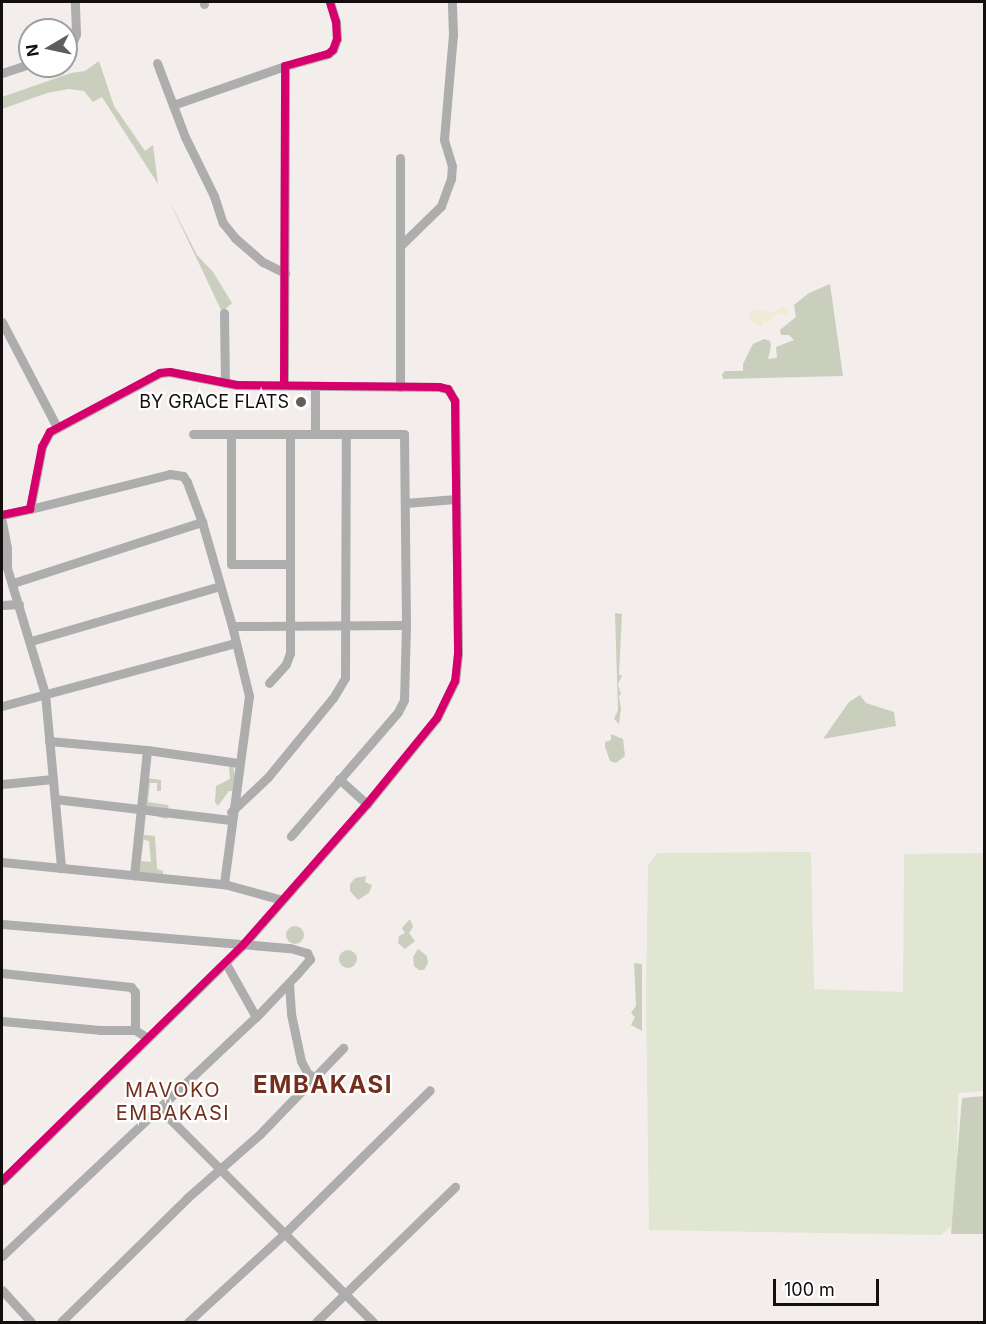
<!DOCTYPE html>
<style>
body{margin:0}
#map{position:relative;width:986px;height:1324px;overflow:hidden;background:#f3eeec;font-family:Inter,sans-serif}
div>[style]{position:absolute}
.green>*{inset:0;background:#e0e6d2}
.forest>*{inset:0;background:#c9cfbc}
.round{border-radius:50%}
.sand>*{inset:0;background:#f1ead4}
.minor>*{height:9px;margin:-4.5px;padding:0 4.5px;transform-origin:4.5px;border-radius:4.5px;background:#adadad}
.cycleway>*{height:8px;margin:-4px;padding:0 4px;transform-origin:4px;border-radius:4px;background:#d6006c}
.dots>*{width:16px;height:16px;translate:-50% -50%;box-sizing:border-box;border:3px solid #fff;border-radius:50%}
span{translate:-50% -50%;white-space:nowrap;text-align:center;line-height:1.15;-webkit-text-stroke:4.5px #fff;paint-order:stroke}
.poi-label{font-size:18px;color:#120f0e}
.right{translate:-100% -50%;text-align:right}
.neighbourhood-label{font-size:20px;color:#732f1e;letter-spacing:1.5px}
.district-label{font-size:24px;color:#732f1e;font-weight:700;letter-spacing:1.5px}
.frame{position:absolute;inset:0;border:3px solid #120f0e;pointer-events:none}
.north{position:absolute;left:18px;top:18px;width:60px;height:60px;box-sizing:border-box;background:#fff;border:2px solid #a09f9f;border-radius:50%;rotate:261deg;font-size:16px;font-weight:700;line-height:24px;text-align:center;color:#120f0e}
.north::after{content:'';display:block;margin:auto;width:21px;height:27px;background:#615d5c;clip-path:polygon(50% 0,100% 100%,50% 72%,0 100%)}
.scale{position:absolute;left:773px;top:1279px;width:106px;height:27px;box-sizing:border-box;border:3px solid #120f0e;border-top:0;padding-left:8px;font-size:18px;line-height:21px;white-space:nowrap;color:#120f0e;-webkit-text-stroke:4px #fff;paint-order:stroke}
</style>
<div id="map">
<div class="green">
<div style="clip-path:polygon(811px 852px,814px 989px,903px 992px,904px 854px,984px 853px,984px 1091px,958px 1093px,956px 1221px,941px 1235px,649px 1230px,646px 996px,648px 866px,657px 853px)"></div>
</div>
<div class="forest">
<div style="clip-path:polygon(99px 61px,114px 106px,145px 151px,153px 145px,158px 184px,102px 97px,93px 102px,84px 91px,69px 89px,47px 93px,2px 109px,2px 97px,71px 73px,85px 71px)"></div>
<div style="clip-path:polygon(167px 196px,197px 255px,213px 272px,232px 303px,222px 312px)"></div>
<div style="clip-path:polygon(830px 284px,843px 376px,723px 379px,722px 374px,725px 371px,743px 371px,743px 364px,753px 344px,764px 339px,770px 341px,771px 346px,768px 359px,777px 358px,776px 347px,794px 340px,789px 335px,781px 335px,780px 330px,796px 317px,794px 305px,809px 293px)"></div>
<div style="clip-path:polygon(615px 613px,622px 614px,619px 674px,622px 676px,618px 684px,621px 694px,619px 696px,621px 709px,619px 724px,614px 719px,618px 710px)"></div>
<div style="clip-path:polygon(860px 695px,866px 703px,894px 712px,896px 726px,823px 739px,849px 702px)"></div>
<div style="clip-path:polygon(611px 734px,623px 739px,625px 756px,616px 763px,610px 761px,605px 747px,605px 742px,611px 740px)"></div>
<div style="clip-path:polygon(229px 766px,233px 766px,235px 776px,233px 791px,229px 791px,218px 806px,215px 802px,216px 786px,230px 779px)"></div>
<div style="clip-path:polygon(147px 778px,161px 780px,161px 791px,157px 791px,157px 783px,150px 783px,148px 802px,168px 805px,169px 809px,145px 807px)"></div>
<div style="clip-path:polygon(evenodd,144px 812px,169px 815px,167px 819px,146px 814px,144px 835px,155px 836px,157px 869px,163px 871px,163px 874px,137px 872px,144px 812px,144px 838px,144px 840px,149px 841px,151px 862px,141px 861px,144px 838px)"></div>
<div style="clip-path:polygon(366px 876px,365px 882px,372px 885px,369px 893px,358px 900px,350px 891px,350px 884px,355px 878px)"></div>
<div style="clip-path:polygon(410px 919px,413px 927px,409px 933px,415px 941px,405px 949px,398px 943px,399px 936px,405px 933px,402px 928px)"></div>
<div class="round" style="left:286px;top:926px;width:18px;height:18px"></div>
<div style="clip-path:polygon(418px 949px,427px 956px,428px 963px,424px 970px,419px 970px,414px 966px,413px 957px)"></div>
<div class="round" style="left:339px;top:950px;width:18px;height:18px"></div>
<div style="clip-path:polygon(634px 963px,642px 964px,642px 1031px,631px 1025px,635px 1017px,631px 1013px,636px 1006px)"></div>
<div style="clip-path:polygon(984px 1096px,984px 1234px,951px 1234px,962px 1098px)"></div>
</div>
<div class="sand">
<div style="clip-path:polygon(781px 307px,788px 308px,787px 316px,777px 313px,772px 316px,770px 322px,764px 320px,762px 327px,748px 320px,752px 309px,773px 312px)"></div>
</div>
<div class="minor">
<div style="left:204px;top:4px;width:2px;rotate:-90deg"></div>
<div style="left:66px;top:52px;width:7px;rotate:-45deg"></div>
<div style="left:71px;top:47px;width:14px;rotate:-69deg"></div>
<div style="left:76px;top:34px;width:32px;rotate:-92deg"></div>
<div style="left:157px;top:63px;width:79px;rotate:69.3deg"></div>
<div style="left:185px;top:137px;width:66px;rotate:63.8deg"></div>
<div style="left:214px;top:196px;width:28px;rotate:72deg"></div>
<div style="left:223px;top:223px;width:19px;rotate:51deg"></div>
<div style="left:235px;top:238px;width:37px;rotate:41deg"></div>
<div style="left:263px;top:262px;width:25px;rotate:27deg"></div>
<div style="left:2px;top:73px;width:29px;rotate:-18deg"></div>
<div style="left:173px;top:105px;width:119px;rotate:-19.2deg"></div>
<div style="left:400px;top:158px;width:229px;rotate:90deg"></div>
<div style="left:400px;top:246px;width:57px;rotate:-44.3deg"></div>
<div style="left:441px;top:206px;width:29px;rotate:-70deg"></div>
<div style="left:451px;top:179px;width:13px;rotate:-86deg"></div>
<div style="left:452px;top:166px;width:28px;rotate:-107deg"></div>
<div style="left:444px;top:139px;width:104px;rotate:-85.1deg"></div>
<div style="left:453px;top:35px;width:33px;rotate:-92deg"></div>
<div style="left:224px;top:313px;width:70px;rotate:89.2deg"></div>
<div style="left:2px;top:322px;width:119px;rotate:62.4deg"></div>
<div style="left:284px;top:385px;width:319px;rotate:-89.8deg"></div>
<div style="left:285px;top:66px;width:45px;rotate:-15.6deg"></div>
<div style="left:328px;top:54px;width:6px;rotate:-39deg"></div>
<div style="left:333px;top:50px;width:12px;rotate:-70deg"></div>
<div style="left:337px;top:39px;width:17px;rotate:-93deg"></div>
<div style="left:336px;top:22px;width:21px;rotate:-107deg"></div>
<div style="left:315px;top:386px;width:48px;rotate:90deg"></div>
<div style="left:193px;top:434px;width:211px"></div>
<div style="left:404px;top:434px;width:191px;rotate:89.4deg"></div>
<div style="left:406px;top:625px;width:75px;rotate:91.5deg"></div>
<div style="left:404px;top:700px;width:13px;rotate:117deg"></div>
<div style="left:398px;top:712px;width:164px;rotate:130.8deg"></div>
<div style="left:231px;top:434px;width:130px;rotate:90deg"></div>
<div style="left:231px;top:564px;width:59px"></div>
<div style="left:405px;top:503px;width:51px;rotate:-4.5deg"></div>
<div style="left:30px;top:509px;width:144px;rotate:-14deg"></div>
<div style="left:170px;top:474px;width:13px;rotate:9deg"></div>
<div style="left:183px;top:476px;width:7px;rotate:56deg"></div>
<div style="left:187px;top:482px;width:43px;rotate:69.4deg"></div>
<div style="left:202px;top:522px;width:108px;rotate:73.9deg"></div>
<div style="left:232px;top:626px;width:72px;rotate:76.3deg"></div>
<div style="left:249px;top:696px;width:190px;rotate:97.6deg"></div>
<div style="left:2px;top:515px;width:29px;rotate:-12deg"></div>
<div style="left:30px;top:509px;width:63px;rotate:-79deg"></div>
<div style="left:42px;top:447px;width:17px;rotate:-62deg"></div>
<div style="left:50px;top:432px;width:125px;rotate:-28.2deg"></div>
<div style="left:160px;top:373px;width:10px;rotate:-6deg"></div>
<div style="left:170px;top:372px;width:68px;rotate:11deg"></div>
<div style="left:237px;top:385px;width:202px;rotate:0.6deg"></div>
<div style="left:439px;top:387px;width:9px;rotate:13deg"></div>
<div style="left:448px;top:389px;width:14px;rotate:60deg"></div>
<div style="left:455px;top:401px;width:253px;rotate:89.3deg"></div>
<div style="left:458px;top:654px;width:27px;rotate:96deg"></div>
<div style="left:455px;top:681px;width:41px;rotate:115.9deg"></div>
<div style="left:437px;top:718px;width:111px;rotate:129.1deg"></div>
<div style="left:367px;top:804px;width:188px;rotate:131.3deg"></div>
<div style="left:243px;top:945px;width:337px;rotate:135.6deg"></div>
<div style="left:2px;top:522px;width:26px;rotate:79deg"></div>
<div style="left:7px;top:548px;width:20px;rotate:90deg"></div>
<div style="left:7px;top:568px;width:132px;rotate:73.2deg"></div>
<div style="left:45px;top:694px;width:175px;rotate:84.7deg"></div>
<div style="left:13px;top:583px;width:199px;rotate:-17.9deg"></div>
<div style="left:2px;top:605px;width:17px;rotate:-3deg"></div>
<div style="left:232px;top:626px;width:174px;rotate:-0.3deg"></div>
<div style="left:31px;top:641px;width:197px;rotate:-16.2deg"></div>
<div style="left:269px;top:683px;width:25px;rotate:-48deg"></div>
<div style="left:286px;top:664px;width:12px;rotate:-70deg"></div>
<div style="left:290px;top:653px;width:219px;rotate:-90deg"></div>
<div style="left:2px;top:706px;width:242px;rotate:-15.1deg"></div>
<div style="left:49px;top:741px;width:98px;rotate:5.2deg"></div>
<div style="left:147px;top:750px;width:126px;rotate:95.9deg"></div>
<div style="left:147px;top:750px;width:92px;rotate:8.1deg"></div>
<div style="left:339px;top:779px;width:38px;rotate:42deg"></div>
<div style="left:2px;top:784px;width:51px;rotate:-5.6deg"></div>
<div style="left:55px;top:799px;width:177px;rotate:6.8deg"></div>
<div style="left:231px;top:812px;width:51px;rotate:-43.4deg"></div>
<div style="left:268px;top:777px;width:102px;rotate:-50.6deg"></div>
<div style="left:333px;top:698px;width:23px;rotate:-59deg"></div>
<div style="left:345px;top:678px;width:244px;rotate:-89.8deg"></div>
<div style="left:2px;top:862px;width:223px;rotate:5.7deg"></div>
<div style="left:224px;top:884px;width:60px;rotate:15.4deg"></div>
<div style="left:2px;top:924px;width:289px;rotate:4.8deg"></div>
<div style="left:290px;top:948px;width:18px;rotate:16deg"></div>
<div style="left:307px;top:953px;width:7px;rotate:63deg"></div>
<div style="left:310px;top:959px;width:20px;rotate:131deg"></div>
<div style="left:297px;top:974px;width:59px;rotate:133.6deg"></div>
<div style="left:2px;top:973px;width:130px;rotate:6.2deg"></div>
<div style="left:131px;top:987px;width:6px;rotate:51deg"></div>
<div style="left:135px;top:992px;width:38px;rotate:90deg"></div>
<div style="left:289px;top:984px;width:30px;rotate:86deg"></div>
<div style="left:291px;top:1014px;width:48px;rotate:78deg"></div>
<div style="left:301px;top:1061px;width:15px;rotate:62deg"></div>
<div style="left:308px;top:1074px;width:8px;rotate:23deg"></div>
<div style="left:2px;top:1021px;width:98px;rotate:5.2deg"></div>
<div style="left:100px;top:1030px;width:35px"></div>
<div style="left:135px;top:1030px;width:15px;rotate:32deg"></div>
<div style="left:159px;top:1108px;width:303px;rotate:45deg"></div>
<div style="left:2px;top:1256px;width:349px;rotate:-43.3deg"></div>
<div style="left:256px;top:1017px;width:63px;rotate:-119.4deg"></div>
<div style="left:2px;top:1290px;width:43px;rotate:47.8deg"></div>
<div style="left:61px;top:1322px;width:177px;rotate:-44.5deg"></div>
<div style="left:187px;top:1198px;width:97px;rotate:-41.2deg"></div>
<div style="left:260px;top:1134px;width:120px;rotate:-46deg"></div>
<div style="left:188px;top:1322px;width:129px;rotate:-42.5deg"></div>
<div style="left:283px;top:1235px;width:206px;rotate:-44.6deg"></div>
<div style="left:316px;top:1322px;width:194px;rotate:-44.2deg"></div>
</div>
<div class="cycleway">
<div style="left:284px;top:385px;width:319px;rotate:-89.8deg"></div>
<div style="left:285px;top:66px;width:45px;rotate:-15.6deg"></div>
<div style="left:328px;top:54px;width:6px;rotate:-39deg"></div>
<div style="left:333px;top:50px;width:12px;rotate:-70deg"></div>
<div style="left:337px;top:39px;width:17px;rotate:-93deg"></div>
<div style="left:336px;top:22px;width:21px;rotate:-107deg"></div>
<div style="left:2px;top:515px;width:29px;rotate:-12deg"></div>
<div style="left:30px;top:509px;width:63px;rotate:-79deg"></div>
<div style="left:42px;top:447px;width:17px;rotate:-62deg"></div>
<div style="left:50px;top:432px;width:125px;rotate:-28.2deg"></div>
<div style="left:160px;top:373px;width:10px;rotate:-6deg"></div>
<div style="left:170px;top:372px;width:68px;rotate:11deg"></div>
<div style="left:237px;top:385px;width:202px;rotate:0.6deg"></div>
<div style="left:439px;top:387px;width:9px;rotate:13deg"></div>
<div style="left:448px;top:389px;width:14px;rotate:60deg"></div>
<div style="left:455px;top:401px;width:253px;rotate:89.3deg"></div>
<div style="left:458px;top:654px;width:27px;rotate:96deg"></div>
<div style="left:455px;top:681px;width:41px;rotate:115.9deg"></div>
<div style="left:437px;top:718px;width:111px;rotate:129.1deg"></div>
<div style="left:367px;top:804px;width:188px;rotate:131.3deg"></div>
<div style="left:243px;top:945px;width:337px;rotate:135.6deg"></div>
</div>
<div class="dots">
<div style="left:301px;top:402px;background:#615d5c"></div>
</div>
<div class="poi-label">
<span class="right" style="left:289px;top:402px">BY GRACE FLATS</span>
</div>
<div class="neighbourhood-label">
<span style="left:173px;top:1102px">MAVOKO<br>EMBAKASI</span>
</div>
<div class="district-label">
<span style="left:323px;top:1085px">EMBAKASI</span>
</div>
<div class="frame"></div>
<div class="north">N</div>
<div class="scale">100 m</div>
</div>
